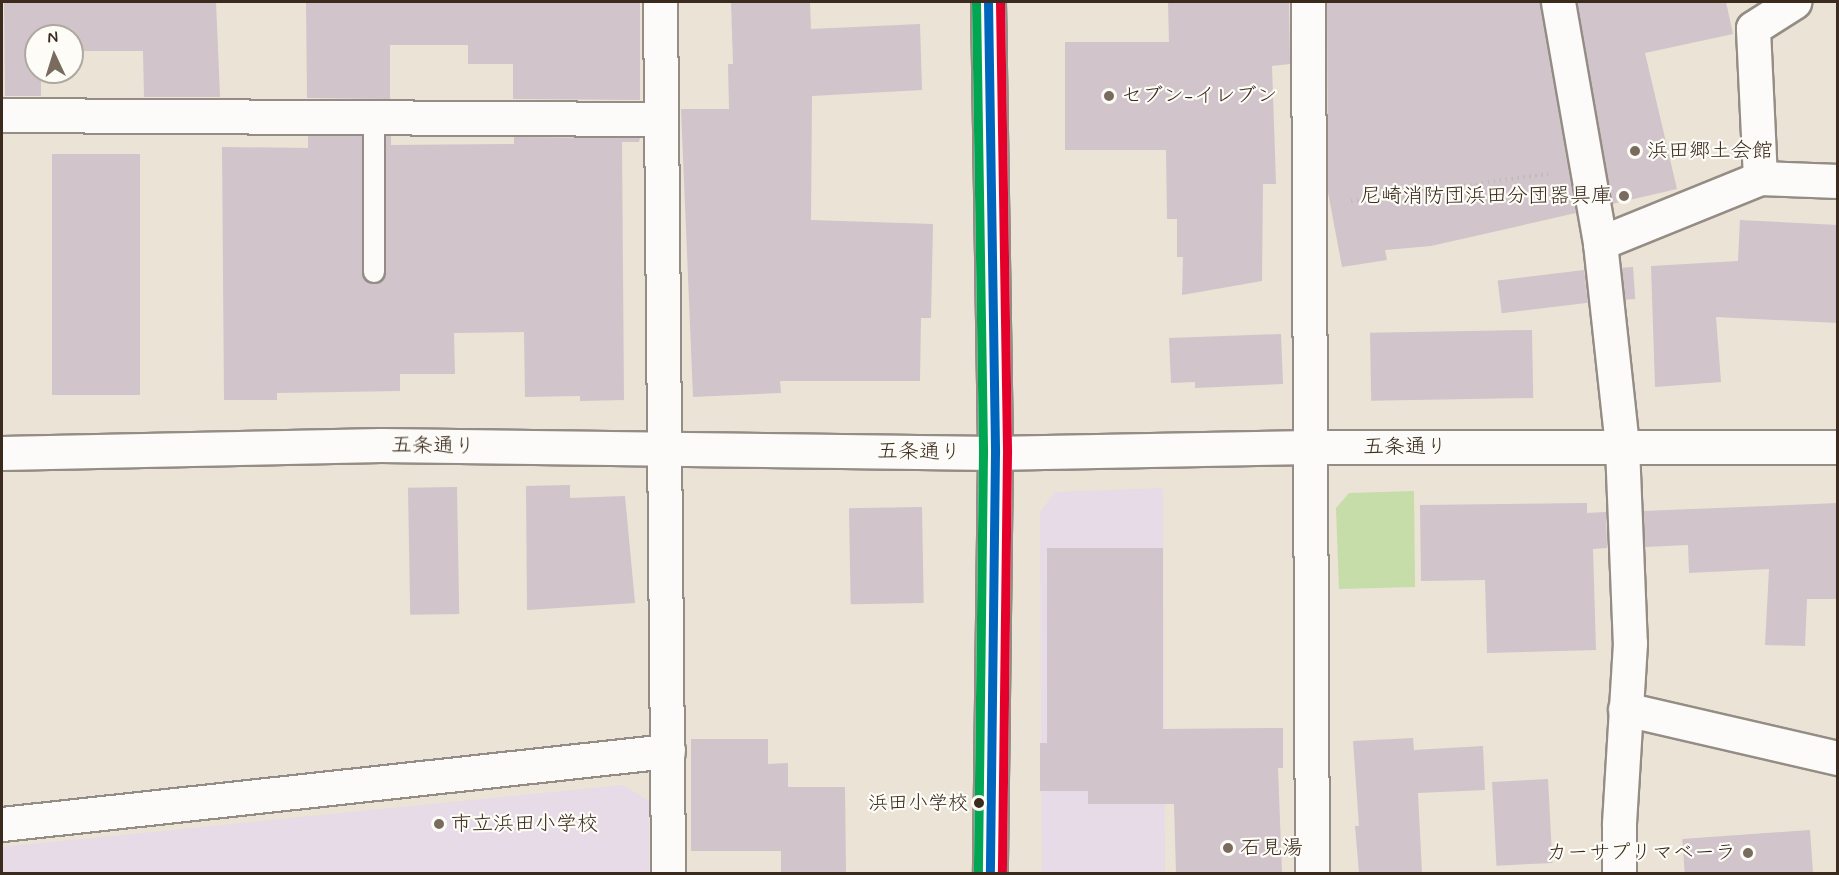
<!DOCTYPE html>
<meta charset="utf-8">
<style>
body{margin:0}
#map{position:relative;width:1839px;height:875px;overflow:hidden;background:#ebe3d6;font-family:Mynerve,"Klee One",sans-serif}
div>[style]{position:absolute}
.built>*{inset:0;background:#e6dbe6}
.green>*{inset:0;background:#c6dca9}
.building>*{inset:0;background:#d1c4cb;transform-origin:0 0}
.path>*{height:4px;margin-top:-2px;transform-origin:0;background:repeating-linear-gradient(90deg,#c0bcb8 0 1.5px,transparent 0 6px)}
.roads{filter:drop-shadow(2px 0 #948d85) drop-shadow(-2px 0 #948d85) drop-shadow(0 2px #948d85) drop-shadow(0 -2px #948d85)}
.service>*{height:20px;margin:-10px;padding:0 10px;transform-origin:10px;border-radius:10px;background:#fcfbf9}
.minor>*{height:33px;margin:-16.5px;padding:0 16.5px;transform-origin:16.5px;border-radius:16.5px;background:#fcfbf9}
.tertiary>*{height:33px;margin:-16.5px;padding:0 16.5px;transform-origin:16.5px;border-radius:16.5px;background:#fcfbf9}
.bus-1>*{height:9px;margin:-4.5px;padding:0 4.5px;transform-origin:4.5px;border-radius:4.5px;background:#0065bd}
.bus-2>*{height:9px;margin:-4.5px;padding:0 4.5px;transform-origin:4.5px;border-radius:4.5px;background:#00a651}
.bus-3>*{height:9px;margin:-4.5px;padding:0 4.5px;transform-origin:4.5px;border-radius:4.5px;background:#e4002b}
.dots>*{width:16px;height:16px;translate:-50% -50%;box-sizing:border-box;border:3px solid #fdfcf7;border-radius:50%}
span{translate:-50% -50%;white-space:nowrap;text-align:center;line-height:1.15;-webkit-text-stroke:4.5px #fdfcf7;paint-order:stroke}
.bus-label{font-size:20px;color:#3b2a1e}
.right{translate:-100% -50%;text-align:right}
.poi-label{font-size:21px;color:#3b2a1e}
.left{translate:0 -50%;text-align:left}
.street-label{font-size:21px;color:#3b2a1e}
.frame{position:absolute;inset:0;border:3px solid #3b2a1e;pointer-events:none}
.north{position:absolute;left:24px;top:24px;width:60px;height:60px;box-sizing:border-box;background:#fdfcf7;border:2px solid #afa8a0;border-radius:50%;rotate:356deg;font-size:16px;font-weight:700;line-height:24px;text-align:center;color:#3b2a1e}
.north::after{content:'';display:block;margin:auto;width:21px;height:27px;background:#796b5e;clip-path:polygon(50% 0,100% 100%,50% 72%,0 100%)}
</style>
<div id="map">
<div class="built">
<div style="clip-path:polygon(1163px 488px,1165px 873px,1042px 873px,1040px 512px,1055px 492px)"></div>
<div style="clip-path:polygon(623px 785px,649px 801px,649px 873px,2px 873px,2px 847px)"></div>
</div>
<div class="green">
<div style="clip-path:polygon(1414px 491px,1415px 587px,1339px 589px,1336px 508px,1349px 493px)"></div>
</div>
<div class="building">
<div style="clip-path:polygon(4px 2px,216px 2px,220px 97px,144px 97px,143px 51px,72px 51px,72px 36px,36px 36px,36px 72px,41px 72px,41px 96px,5px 96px)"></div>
<div style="clip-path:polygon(306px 2px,640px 2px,640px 100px,513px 99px,513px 64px,468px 64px,468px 45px,390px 45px,390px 99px,307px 98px)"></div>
<div style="clip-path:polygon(731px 2px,810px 2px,811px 29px,920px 24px,922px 90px,812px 96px,811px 220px,933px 224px,931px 318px,921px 318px,920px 381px,780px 381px,781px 393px,693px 397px,681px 109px,729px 109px,728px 64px,733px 64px)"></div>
<div style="clip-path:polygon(1168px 2px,1289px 2px,1290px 64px,1272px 66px,1276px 184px,1263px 184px,1262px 281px,1182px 295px,1183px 257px,1177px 257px,1177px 219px,1167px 219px,1166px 150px,1065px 150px,1065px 42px,1169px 42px)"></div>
<div style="clip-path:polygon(1327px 2px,1540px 2px,1576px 213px,1431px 246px,1385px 250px,1387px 260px,1342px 267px,1328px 192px)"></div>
<div style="clip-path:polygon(1577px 2px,1726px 2px,1733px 34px,1645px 53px,1677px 189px,1612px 204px)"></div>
<div style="clip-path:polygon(308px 136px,362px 136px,362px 272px,364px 278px,373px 284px,380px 282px,386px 272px,386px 136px,391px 136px,391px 145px,514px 144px,514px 137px,640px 138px,639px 142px,622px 142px,624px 400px,580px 401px,580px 396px,525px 397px,524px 332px,454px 333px,455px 374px,400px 374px,400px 391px,277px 393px,277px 400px,224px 400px,222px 147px,308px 148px)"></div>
<div style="left:52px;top:154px;width:88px;height:241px"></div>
<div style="clip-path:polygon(1740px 220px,1838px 225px,1838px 323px,1716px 317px,1721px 382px,1655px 387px,1651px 266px,1738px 261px)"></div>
<div style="left:1633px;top:267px;width:32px;height:11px;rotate:86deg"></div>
<div style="left:1584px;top:270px;width:33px;height:87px;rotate:83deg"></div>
<div style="left:1532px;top:330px;width:68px;height:162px;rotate:89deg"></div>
<div style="clip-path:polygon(1281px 334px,1283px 384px,1195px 388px,1195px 382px,1171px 383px,1169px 338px)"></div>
<div style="clip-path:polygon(570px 485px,570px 498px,625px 496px,635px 603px,527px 610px,526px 486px)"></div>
<div style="left:457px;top:487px;width:127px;height:49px;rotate:89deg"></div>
<div style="clip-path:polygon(1587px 503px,1587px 513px,1606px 512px,1607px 548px,1593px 549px,1596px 650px,1487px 653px,1485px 580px,1421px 581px,1420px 505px)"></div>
<div style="clip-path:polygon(1838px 503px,1838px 599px,1807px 599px,1805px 646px,1765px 645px,1769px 569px,1689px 573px,1688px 545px,1645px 547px,1643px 511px)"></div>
<div style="left:922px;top:507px;width:96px;height:73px;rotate:89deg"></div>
<div style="clip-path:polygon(1047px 548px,1163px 548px,1163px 729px,1283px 728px,1283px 768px,1278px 768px,1282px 873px,1176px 873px,1174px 804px,1088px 804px,1088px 791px,1040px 791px,1040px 743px,1047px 743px)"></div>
<div style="clip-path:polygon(1413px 738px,1414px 750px,1483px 746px,1485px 790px,1418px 793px,1422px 873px,1359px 873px,1355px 826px,1359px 826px,1353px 741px)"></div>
<div style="clip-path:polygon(691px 739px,768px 739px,768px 764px,788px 763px,788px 787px,845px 787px,846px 873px,781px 873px,781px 851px,691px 851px)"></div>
<div style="left:1548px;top:779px;width:84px;height:56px;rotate:87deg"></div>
<div style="left:1810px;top:830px;width:43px;height:128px;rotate:86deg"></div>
</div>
<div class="path">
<div style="left:1351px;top:201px;width:199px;rotate:-7.8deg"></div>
</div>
<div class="roads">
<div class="service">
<div style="left:374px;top:272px;width:154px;rotate:-90deg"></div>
</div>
<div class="minor">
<div style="left:660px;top:2px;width:872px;rotate:89.47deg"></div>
<div style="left:1308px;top:2px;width:872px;rotate:89.74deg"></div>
<div style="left:1558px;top:2px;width:245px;rotate:80.1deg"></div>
<div style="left:1600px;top:243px;width:205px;rotate:83.8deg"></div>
<div style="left:1622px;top:447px;width:196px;rotate:87.7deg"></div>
<div style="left:1630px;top:643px;width:182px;rotate:93.5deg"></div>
<div style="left:1619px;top:825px;width:49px;rotate:90deg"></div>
<div style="left:2px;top:115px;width:659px;rotate:0.35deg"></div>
<div style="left:1760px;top:178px;width:150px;rotate:-92.7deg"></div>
<div style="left:1753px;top:28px;width:49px;rotate:-32.4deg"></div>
<div style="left:1600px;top:243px;width:173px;rotate:-22.1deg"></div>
<div style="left:1760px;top:178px;width:78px;rotate:2.2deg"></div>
<div style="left:1625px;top:709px;width:219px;rotate:13deg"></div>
<div style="left:2px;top:824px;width:670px;rotate:-6.26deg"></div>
</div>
<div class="tertiary">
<div style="left:988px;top:2px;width:451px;rotate:89.1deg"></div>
<div style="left:995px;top:453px;width:421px;rotate:90.7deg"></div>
<div style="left:2px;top:453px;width:379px;rotate:-1.2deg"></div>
<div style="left:381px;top:445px;width:614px;rotate:0.75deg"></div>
<div style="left:995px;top:453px;width:314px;rotate:-1.1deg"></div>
<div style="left:1309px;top:447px;width:529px"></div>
</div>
</div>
<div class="bus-1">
<div style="left:988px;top:2px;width:451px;rotate:89.1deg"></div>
<div style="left:995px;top:453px;width:421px;rotate:90.7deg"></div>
</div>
<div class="bus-2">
<div style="left:976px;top:2px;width:451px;rotate:89.1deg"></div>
<div style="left:983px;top:453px;width:421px;rotate:90.7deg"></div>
</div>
<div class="bus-3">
<div style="left:1000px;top:2px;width:451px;rotate:89.1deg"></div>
<div style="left:1007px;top:453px;width:421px;rotate:90.7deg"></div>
</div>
<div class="dots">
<div style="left:1109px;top:96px;background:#796b5e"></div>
<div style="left:1635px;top:151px;background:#796b5e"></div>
<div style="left:1624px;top:196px;background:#796b5e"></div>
<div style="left:979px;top:803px;background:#3b2a1e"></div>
<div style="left:439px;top:824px;background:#796b5e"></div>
<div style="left:1228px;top:848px;background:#796b5e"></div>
<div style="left:1748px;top:853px;background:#796b5e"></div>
</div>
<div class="bus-label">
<span class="right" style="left:968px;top:803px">浜田小学校</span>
</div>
<div class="poi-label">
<span class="left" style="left:1121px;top:96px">セブン-イレブン</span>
<span class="left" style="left:1647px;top:151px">浜田郷土会館</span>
<span class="right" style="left:1612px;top:196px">尼崎消防団浜田分団器具庫</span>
<span class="left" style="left:451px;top:824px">市立浜田小学校</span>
<span class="left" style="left:1240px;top:848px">石見湯</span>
<span class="right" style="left:1736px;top:853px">カーサプリマベーラ</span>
</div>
<div class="street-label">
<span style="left:433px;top:446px;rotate:1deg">五条通り</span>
<span style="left:1405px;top:447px">五条通り</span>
<span style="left:919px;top:452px;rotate:1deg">五条通り</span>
</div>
<div class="frame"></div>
<div class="north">N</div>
</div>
